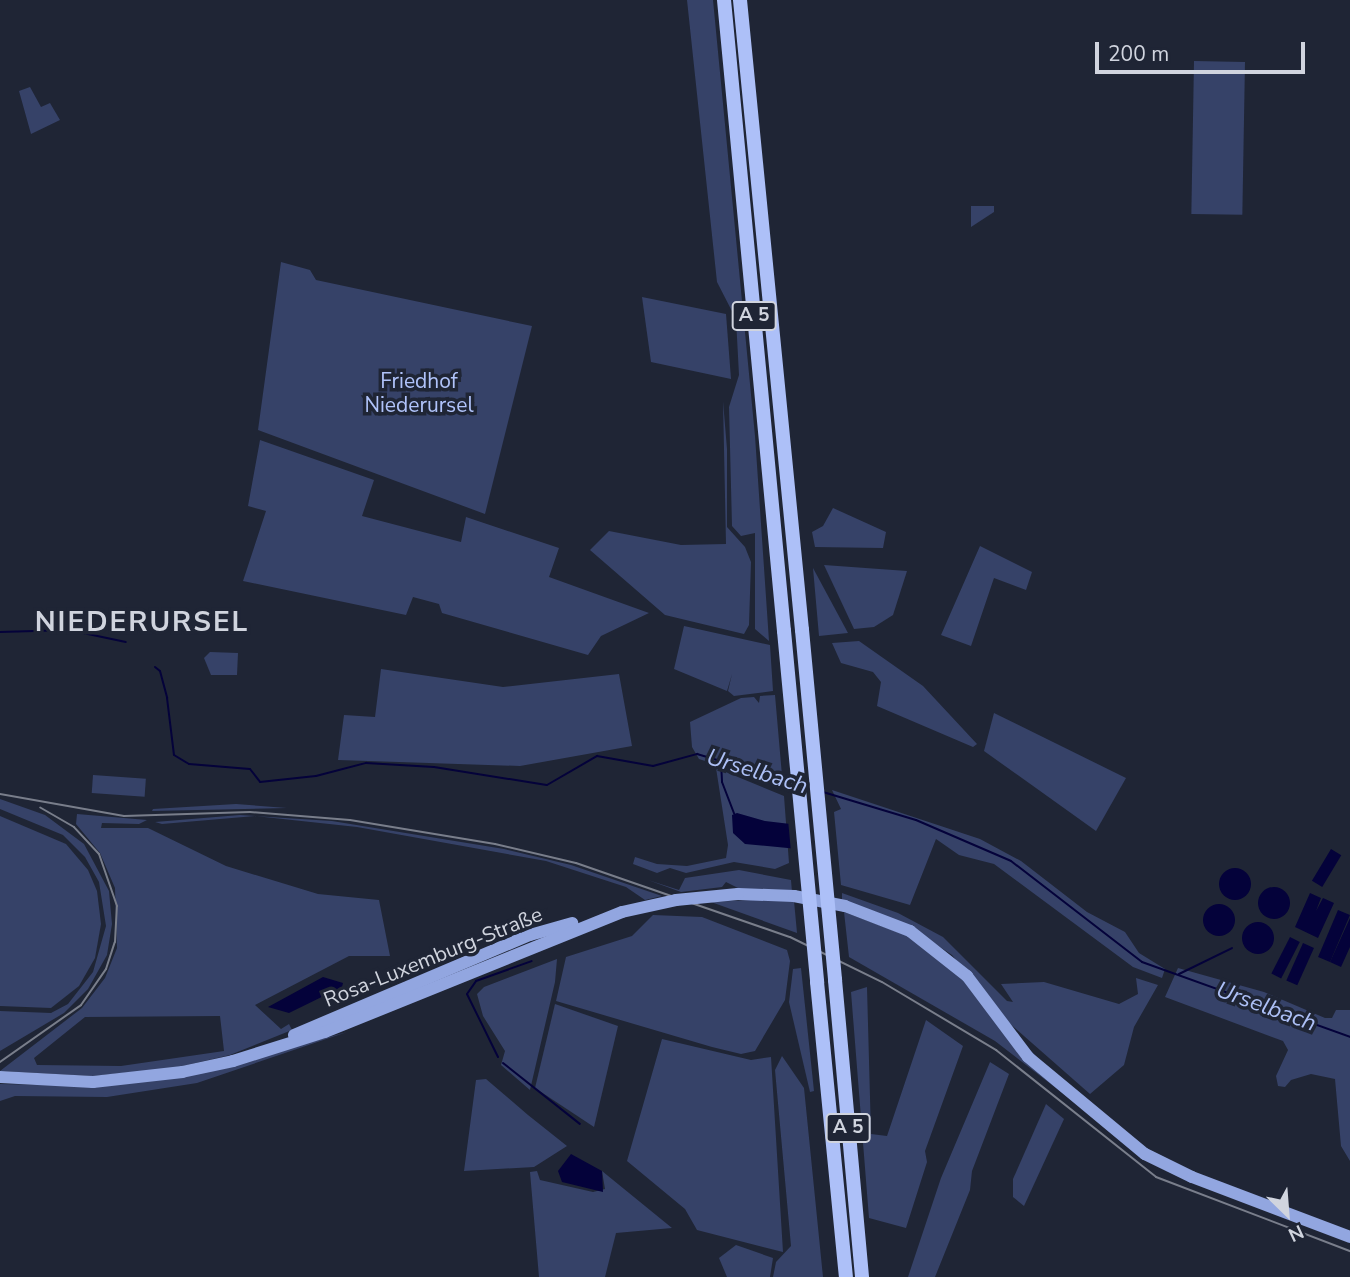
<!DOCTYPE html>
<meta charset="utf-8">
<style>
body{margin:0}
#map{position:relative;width:1350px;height:1277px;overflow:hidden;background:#1f2535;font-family:"Nunito Sans",sans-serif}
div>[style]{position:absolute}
.green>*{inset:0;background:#364268;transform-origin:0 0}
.water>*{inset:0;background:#04023a;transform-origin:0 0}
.round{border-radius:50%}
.pier>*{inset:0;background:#1f2535}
.stream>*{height:2px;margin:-1px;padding:0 1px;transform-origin:1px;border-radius:1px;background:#04023a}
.major>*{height:12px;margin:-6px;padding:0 6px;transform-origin:6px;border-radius:6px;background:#92a6e0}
.highway>*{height:14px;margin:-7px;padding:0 7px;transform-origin:7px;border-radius:7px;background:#adc0f8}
.tram>*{height:2px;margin:-1px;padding:0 1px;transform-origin:1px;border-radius:1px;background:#797e8b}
.major-bridge>*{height:12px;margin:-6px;padding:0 6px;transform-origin:6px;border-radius:6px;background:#92a6e0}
.highway-bridge>*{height:14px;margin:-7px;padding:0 7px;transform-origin:7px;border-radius:7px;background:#adc0f8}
span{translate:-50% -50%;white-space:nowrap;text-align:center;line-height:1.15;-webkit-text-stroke:7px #1f2535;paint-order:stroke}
.shield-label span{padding:2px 5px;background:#1f2535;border:2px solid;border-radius:5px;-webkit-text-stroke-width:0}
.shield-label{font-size:19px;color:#d0d4de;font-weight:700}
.park-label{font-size:21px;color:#b0c3fa}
.street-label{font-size:21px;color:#d0d4de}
.water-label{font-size:23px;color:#adc0f6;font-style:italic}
.district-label{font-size:28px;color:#d0d4de;font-weight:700;letter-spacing:2px}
.north{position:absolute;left:1252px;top:1179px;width:70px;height:70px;-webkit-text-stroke:5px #1f2535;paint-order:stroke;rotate:155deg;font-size:19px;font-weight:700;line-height:28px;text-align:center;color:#d0d4de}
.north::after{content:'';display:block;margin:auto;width:24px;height:32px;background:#d0d4de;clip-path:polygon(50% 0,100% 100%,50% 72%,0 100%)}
.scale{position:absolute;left:1095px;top:42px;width:210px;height:32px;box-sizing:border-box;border:4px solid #d0d4de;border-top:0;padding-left:9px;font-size:21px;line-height:24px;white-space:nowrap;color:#d0d4de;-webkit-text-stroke:5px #1f2535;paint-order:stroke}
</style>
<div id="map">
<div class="green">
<div style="clip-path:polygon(687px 0,713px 0,755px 436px,769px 641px,755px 629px,755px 533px,741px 536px,732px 526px,729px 407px,739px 375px,736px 319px,717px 282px)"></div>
<div style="left:1194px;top:61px;width:51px;height:153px;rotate:1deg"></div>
<div style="clip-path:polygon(30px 87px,41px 107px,50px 103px,60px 120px,31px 134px,19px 91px)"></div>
<div style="clip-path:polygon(971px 206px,994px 206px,994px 212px,971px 227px)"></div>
<div style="clip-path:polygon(281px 262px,310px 270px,316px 280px,532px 326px,485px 514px,258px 430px)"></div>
<div style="clip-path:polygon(642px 297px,726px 314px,731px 379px,651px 362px)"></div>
<div style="clip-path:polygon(723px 401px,727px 449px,727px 527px,745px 547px,751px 562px,749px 625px,744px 634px,665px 615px,590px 550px,609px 531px,681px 545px,726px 544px)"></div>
<div style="clip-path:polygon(260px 440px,374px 480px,362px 516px,461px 542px,466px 517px,559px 548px,549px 577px,649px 613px,601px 636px,588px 655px,442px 613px,439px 604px,413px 597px,406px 615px,243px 581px,266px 511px,248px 506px)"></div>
<div style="clip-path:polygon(833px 508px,886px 532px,883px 548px,815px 547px,812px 532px,823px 526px)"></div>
<div style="clip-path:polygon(980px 546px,1032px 572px,1026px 590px,994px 578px,971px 646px,941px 635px)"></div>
<div style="clip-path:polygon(824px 565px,907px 571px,893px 615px,874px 627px,854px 629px)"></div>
<div style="clip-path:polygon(813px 568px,848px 633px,819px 636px)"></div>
<div style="clip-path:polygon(684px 626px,770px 645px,773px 691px,734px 696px,728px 691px,732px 674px,727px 691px,674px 669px)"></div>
<div style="clip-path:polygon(859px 641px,923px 686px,977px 744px,973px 747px,877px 706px,881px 682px,873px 672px,841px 663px,832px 643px)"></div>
<div style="clip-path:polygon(210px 652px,238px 653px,237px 675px,211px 675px,204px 658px)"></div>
<div style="clip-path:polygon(381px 669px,503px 687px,619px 674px,632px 746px,520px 766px,338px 760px,344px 715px,375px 717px)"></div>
<div style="clip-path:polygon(775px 695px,783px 787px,699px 759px,692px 747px,690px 722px,741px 698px,754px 697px,759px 703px,760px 696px)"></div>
<div style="clip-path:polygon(994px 713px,1126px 778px,1096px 831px,984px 751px)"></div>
<div style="clip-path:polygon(716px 768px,784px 796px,789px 863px,775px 869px,734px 862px,686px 873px,670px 868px,657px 873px,633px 864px,635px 857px,657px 864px,687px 866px,726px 858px,728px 845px)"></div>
<div style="left:93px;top:775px;width:53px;height:18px;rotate:4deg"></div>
<div style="clip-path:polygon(832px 790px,980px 839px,1021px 861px,1087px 912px,1125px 932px,1139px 953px,1165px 969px,1162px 978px,1133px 967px,994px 864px,959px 855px,936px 839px,910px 905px,841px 885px,834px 812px,841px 809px)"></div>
<div style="clip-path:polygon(0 799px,45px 815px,84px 844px,109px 891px,112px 924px,107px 955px,88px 989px,64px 1013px,0 1051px,0 1011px,51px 1013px,68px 1004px,93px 972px,106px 926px,99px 882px,85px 857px,63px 835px,0 809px)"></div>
<div style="clip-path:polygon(236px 804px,287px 808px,152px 811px,153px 809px)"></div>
<div style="clip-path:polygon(evenodd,77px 814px,147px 820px,139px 824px,102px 823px,101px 828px,148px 828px,226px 866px,318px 894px,379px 900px,390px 956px,349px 956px,255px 1005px,281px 1029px,289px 1024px,292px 1030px,230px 1055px,174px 1068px,92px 1076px,0 1071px,82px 1008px,105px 978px,117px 948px,115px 888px,100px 853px,76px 824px,77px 814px,220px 1016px,224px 1051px,121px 1066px,37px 1065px,34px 1058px,85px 1017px,220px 1016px)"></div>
<div style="clip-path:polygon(240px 815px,332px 821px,504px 849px,571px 865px,662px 896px,645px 900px,626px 887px,546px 861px,357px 827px,255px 816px,162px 824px,155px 822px)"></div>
<div style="clip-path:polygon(0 816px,66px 844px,88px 870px,97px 891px,101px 924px,95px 958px,79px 986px,51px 1008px,0 1006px)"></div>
<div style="clip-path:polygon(739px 870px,791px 880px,792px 892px,740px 889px,726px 882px,722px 887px,681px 892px,648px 880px,679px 890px,685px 878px)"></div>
<div style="clip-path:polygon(842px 893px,898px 913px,943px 937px,1007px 1001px,1013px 1002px,1001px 984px,1044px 982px,1119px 1004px,1138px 994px,1136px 978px,1158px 985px,1134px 1027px,1124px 1065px,1090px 1094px,1007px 1021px,952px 955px,910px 927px,842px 902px)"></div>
<div style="clip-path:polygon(751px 900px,794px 901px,797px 933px,711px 902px)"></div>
<div style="clip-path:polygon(844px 912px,908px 936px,948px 962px,1092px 1116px,995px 1041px,849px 957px)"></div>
<div style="clip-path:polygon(653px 915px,702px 917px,787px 950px,790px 961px,785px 1000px,755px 1051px,741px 1054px,712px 1047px,556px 1001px,566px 957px,632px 936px)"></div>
<div style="clip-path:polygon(557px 959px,555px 982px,530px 1090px,501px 1065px,505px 1051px,483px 1016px,477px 994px,484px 987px)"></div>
<div style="clip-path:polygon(801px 968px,814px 1091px,810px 1092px,789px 1002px,793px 969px)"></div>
<div style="clip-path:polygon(1178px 968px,1264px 992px,1325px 1018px,1332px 1018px,1336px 1010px,1350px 1010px,1350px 1161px,1341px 1146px,1335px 1079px,1311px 1074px,1291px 1080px,1285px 1087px,1278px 1086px,1276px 1076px,1288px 1050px,1283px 1041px,1165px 997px)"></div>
<div style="clip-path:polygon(867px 987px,871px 1134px,887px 1136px,926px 1020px,963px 1046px,925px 1151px,927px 1162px,906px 1228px,869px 1218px,851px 992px)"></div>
<div style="clip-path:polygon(555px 1004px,618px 1026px,594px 1127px,535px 1088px)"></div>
<div style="clip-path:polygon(347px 1032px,197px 1083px,107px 1097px,15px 1096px,0 1101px,0 1084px,103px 1086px,184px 1077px)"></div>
<div style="clip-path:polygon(662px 1039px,751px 1060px,771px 1057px,783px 1252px,697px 1230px,685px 1209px,627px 1161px)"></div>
<div style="clip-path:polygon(782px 1056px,804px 1088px,823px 1277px,773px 1277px,776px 1262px,791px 1246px,775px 1070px)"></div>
<div style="clip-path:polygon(990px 1062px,1009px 1074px,972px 1171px,970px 1190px,935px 1277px,908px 1277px,941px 1178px)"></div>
<div style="clip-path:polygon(486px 1079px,528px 1115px,567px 1146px,534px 1167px,464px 1171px,476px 1080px)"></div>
<div style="clip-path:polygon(1046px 1104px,1064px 1119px,1024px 1206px,1013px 1197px,1013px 1179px)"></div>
<div style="clip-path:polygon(537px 1171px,540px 1180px,593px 1192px,605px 1189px,602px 1171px,672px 1228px,616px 1233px,605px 1277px,539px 1277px,530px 1172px)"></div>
<div style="clip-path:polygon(736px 1245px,773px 1258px,770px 1277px,727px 1277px,719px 1258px)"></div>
</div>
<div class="water">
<div style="clip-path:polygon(737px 813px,765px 821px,816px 827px,798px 849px,745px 844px,733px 833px,732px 815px)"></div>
<div style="left:1331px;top:849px;width:12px;height:37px;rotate:31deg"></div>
<div class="round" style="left:1219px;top:868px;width:32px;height:32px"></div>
<div class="round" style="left:1258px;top:887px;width:32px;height:32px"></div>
<div style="clip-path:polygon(1310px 893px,1321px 898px,1316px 911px,1323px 898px,1334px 903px,1318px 938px,1295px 927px)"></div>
<div class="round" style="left:1203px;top:904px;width:32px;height:32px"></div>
<div style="left:1338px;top:910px;width:13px;height:51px;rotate:23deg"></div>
<div style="clip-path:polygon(1350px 918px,1350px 947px,1341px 967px,1330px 962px)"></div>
<div class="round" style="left:1242px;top:922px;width:32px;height:32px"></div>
<div style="left:1290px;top:937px;width:11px;height:41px;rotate:27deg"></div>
<div style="left:1303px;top:943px;width:12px;height:41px;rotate:24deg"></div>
<div style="clip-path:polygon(323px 977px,343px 983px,342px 987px,289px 1013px,268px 1007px)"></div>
<div style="clip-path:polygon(571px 1154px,602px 1171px,603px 1192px,562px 1182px,558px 1171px)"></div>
</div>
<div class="pier">
<div style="clip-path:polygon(788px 820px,817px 824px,822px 841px,791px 852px)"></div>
</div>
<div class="stream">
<div style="left:0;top:632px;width:69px;rotate:-1.7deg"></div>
<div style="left:69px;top:630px;width:58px;rotate:11.9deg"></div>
<div style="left:155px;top:667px;width:6px;rotate:39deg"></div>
<div style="left:160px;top:671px;width:28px;rotate:75deg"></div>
<div style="left:167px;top:698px;width:57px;rotate:83deg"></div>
<div style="left:174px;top:755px;width:17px;rotate:31deg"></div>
<div style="left:189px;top:764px;width:61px;rotate:4.7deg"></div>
<div style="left:250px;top:769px;width:16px;rotate:52deg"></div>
<div style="left:260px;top:782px;width:56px;rotate:-6.1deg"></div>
<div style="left:316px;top:776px;width:52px;rotate:-14.6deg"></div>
<div style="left:366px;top:763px;width:68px;rotate:3.4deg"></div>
<div style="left:434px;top:767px;width:114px;rotate:9.1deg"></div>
<div style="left:547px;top:785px;width:58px;rotate:-30.1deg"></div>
<div style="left:597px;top:756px;width:57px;rotate:10.1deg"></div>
<div style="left:653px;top:766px;width:46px;rotate:-15.3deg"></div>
<div style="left:697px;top:754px;width:98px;rotate:16.6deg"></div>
<div style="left:721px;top:762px;width:20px;rotate:87deg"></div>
<div style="left:722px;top:782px;width:34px;rotate:69deg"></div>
<div style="left:823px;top:792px;width:97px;rotate:16.8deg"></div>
<div style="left:916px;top:820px;width:103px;rotate:23.3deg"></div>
<div style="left:1011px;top:861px;width:165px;rotate:37.6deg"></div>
<div style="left:1142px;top:962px;width:221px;rotate:19.8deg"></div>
<div style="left:1179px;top:974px;width:59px;rotate:-26.1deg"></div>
<div style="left:498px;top:1057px;width:70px;rotate:-116.2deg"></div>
<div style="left:467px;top:994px;width:16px;rotate:-55deg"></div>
<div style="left:476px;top:981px;width:59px;rotate:-19.7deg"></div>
<div style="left:503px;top:1063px;width:98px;rotate:38.4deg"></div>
</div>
<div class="major">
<div style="left:738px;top:894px;width:56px;rotate:2deg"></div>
<div style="left:794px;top:896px;width:52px;rotate:11.1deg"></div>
<div style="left:845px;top:906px;width:70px;rotate:21deg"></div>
<div style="left:910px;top:931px;width:73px;rotate:38.3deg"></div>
<div style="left:967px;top:976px;width:101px;rotate:53deg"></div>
<div style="left:1028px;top:1057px;width:152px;rotate:39.7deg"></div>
<div style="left:1145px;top:1154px;width:52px;rotate:26.1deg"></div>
<div style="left:1192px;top:1177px;width:169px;rotate:20.8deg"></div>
<div style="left:294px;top:1035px;width:256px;rotate:-23deg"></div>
<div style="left:530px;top:935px;width:44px;rotate:-15.9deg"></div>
<div style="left:0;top:1077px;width:93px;rotate:3.1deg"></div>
<div style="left:93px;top:1082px;width:90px;rotate:-6.4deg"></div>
<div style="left:182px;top:1072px;width:52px;rotate:-12.2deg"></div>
<div style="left:233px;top:1061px;width:96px;rotate:-17.5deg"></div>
<div style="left:325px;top:1032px;width:320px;rotate:-22deg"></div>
</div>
<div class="highway">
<div style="left:724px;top:0;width:634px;rotate:84.57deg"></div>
<div style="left:740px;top:0;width:633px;rotate:84.38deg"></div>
<div style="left:835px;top:980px;width:298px;rotate:84.8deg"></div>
<div style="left:817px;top:982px;width:296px;rotate:84.4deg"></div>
</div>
<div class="tram">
<div style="left:0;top:794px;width:126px;rotate:10.1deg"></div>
<div style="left:124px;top:816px;width:126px;rotate:-1.8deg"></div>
<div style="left:250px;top:812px;width:100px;rotate:4.6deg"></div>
<div style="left:350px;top:820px;width:147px;rotate:9.4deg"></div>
<div style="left:495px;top:844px;width:83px;rotate:13.2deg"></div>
<div style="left:576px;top:863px;width:226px;rotate:19.1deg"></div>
<div style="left:790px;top:937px;width:102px;rotate:26.1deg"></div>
<div style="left:882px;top:982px;width:133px;rotate:30.8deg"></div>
<div style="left:996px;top:1050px;width:204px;rotate:38.4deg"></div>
<div style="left:1156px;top:1177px;width:208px;rotate:20.9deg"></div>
<div style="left:0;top:1062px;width:99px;rotate:-35.1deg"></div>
<div style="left:81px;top:1005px;width:44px;rotate:-55.2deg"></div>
<div style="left:106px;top:969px;width:28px;rotate:-72deg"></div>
<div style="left:115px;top:942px;width:36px;rotate:-87deg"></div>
<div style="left:117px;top:906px;width:55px;rotate:-109.1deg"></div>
<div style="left:99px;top:854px;width:37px;rotate:-133deg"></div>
<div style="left:74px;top:827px;width:39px;rotate:-150deg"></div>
</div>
<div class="major-bridge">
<div style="left:622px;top:912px;width:55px;rotate:-12.5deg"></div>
<div style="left:676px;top:900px;width:62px;rotate:-5.5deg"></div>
</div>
<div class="highway-bridge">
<div style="left:802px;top:630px;width:352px;rotate:84.6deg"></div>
<div style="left:784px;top:631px;width:353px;rotate:84.6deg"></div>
</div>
<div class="shield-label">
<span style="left:754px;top:316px">A 5</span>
<span style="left:848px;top:1128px">A 5</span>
</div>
<div class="park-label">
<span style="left:419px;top:393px">Friedhof<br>Niederursel</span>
</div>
<div class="street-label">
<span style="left:433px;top:957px;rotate:-22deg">Rosa-Luxemburg-Straße</span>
</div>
<div class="water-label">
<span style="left:757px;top:772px;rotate:17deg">Urselbach</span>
<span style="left:1266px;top:1007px;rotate:20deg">Urselbach</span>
</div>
<div class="district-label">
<span style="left:142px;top:622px">NIEDERURSEL</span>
</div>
<div class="north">N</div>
<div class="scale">200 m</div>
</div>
